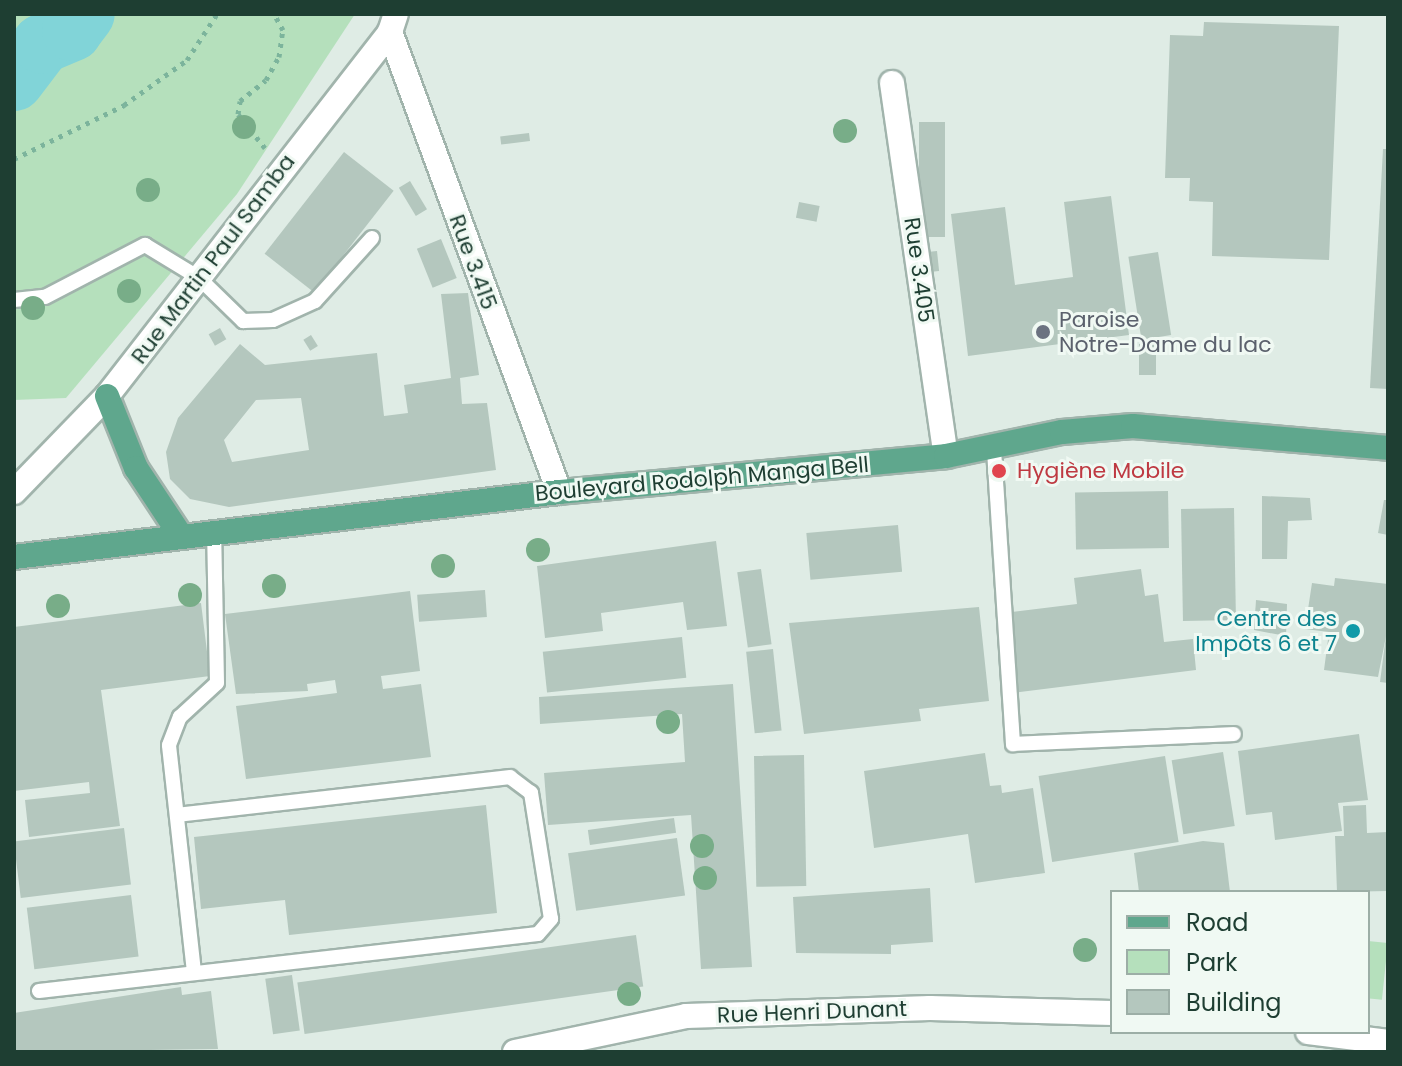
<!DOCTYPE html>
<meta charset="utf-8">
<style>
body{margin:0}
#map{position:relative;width:1402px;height:1066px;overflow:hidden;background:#dfece5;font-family:Poppins,sans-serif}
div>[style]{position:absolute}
.green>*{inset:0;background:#b5e0bc;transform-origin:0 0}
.river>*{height:60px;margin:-30px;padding:0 30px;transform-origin:30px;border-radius:30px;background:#81d4d8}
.building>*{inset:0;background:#b4c7be;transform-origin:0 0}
.path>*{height:5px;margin-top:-2.5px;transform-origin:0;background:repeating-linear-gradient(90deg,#7cb49c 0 4px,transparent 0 10px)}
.roads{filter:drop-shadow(2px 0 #a1b4ac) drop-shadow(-2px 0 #a1b4ac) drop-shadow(0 2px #a1b4ac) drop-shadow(0 -2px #a1b4ac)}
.service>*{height:14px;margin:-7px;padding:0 7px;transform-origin:7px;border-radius:7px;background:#fff}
.minor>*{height:24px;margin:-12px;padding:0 12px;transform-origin:12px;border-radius:12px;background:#fff}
.secondary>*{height:24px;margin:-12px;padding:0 12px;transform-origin:12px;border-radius:12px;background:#fff}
.primary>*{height:24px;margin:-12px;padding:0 12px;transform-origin:12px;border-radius:12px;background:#5fa78d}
.trees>*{width:24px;height:24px;margin:-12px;border-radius:50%;background:#78ad88}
.dots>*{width:22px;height:22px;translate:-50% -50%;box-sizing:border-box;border:4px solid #f0f9f3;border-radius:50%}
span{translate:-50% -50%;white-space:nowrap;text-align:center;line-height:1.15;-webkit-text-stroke:6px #f0f9f3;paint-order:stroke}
.street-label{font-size:22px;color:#1e3e32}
.worship-label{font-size:22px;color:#5b616d}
.left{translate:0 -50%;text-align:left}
.health-label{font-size:22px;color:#be3a42}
.culture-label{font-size:22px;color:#0d838f}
.right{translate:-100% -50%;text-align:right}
.frame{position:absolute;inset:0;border:16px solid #1e3e32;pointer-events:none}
.legend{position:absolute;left:1110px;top:890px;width:260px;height:144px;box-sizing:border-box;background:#f0f9f3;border:2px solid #9caea6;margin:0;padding:10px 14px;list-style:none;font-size:24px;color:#1e3e32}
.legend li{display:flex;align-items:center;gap:16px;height:40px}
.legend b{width:40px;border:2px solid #9caea6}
</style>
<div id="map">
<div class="green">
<div style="clip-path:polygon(14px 14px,355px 14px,237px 194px,66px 398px,14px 400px)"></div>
<div style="left:1368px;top:941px;width:20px;height:57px;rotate:6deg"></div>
</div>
<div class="river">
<div style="left:14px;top:81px;width:46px;rotate:-52.9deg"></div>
<div style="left:42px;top:44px;width:33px;rotate:-23deg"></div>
<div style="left:72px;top:31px;width:21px;rotate:-53deg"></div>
</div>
<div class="building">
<div style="clip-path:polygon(1204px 22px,1339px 26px,1329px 260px,1212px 256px,1213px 202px,1189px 201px,1190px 178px,1165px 178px,1170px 35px,1203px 36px)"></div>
<div style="left:919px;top:122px;width:26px;height:115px"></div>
<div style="left:529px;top:133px;width:8px;height:29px;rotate:83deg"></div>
<div style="clip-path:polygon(1383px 149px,1388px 149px,1388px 389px,1370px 388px)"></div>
<div style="left:344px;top:152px;width:63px;height:129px;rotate:38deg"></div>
<div style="left:410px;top:181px;width:33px;height:13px;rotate:59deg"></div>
<div style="clip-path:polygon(1111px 196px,1129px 335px,968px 356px,951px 214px,1005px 207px,1015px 285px,1073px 277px,1064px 202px)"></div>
<div style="left:799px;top:202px;width:21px;height:16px;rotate:11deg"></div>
<div style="left:441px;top:239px;width:42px;height:26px;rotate:68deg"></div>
<div style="left:937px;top:251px;width:20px;height:19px;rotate:84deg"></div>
<div style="left:1158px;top:252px;width:84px;height:30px;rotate:81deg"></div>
<div style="clip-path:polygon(evenodd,468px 293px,479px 375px,460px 378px,462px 404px,487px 403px,496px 470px,229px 507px,190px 499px,170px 479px,166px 452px,178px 418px,240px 344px,265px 365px,377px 353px,384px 416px,408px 413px,404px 385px,451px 378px,441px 294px,468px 293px,301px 398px,309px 450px,232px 462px,224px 440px,256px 400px,301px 398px)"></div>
<div style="left:220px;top:328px;width:13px;height:13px;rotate:61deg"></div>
<div style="left:311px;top:335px;width:13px;height:9px;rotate:58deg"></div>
<div style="left:1139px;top:344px;width:17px;height:31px"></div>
<div style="left:1168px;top:491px;width:57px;height:93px;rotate:89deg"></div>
<div style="clip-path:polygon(1262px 496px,1310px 498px,1312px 520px,1288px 521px,1287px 559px,1262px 559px)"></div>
<div style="clip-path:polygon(1384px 500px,1388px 500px,1388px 535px,1378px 533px)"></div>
<div style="left:1234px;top:508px;width:112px;height:53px;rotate:89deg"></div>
<div style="left:898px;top:525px;width:47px;height:92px;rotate:85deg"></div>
<div style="clip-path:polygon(716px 541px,727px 626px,687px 630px,683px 602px,601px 613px,603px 631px,545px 638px,537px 566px)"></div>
<div style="left:761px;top:569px;width:76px;height:24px;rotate:82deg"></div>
<div style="clip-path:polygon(1141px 569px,1145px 596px,1158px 594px,1164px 642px,1193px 639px,1196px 670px,1013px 693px,1003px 613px,1077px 604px,1074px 578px)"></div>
<div style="clip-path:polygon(1335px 578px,1388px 584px,1388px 683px,1380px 682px,1386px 636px,1378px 677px,1324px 670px,1329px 632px,1305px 629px,1312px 583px,1334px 586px)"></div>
<div style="left:485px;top:590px;width:27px;height:68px;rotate:86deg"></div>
<div style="clip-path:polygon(410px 591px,420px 671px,381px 676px,383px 689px,421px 684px,431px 757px,246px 779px,236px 706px,337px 693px,335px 680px,307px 684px,308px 691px,236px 694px,225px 614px)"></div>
<div style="clip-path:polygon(1256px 600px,1287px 604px,1286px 636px,1254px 630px)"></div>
<div style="clip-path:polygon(201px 603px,210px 676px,101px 690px,120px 826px,29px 837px,25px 800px,90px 793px,89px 782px,14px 791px,14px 627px)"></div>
<div style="clip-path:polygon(979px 607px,989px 701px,919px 709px,921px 721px,804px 734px,789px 623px)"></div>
<div style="left:682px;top:637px;width:41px;height:140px;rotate:84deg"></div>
<div style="left:773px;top:649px;width:82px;height:27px;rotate:84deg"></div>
<div style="clip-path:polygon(733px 684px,752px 967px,701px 969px,691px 815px,548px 825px,544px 773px,685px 762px,682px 714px,540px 724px,539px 697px)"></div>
<div style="clip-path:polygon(1359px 734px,1368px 800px,1338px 803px,1342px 831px,1275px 840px,1272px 812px,1246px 815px,1238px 751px)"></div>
<div style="left:1223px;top:752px;width:75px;height:52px;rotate:81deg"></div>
<div style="clip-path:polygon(985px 753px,990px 786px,1001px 785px,1002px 793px,1033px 788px,1045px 873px,975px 883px,968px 834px,874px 848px,864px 771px)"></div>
<div style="left:804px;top:755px;width:131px;height:50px;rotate:89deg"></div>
<div style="left:1165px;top:756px;width:87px;height:128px;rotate:81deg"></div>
<div style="clip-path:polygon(486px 805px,497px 913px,289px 935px,285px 900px,201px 909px,194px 837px)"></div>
<div style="clip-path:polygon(1366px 805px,1367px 833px,1388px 832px,1388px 891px,1337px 892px,1335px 836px,1344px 836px,1343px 806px)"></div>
<div style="left:674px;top:818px;width:15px;height:87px;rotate:82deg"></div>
<div style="left:124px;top:828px;width:57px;height:111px;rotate:83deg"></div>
<div style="left:677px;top:838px;width:58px;height:110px;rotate:82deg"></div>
<div style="clip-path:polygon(1203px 841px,1224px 843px,1230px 892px,1139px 892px,1134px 853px)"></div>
<div style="clip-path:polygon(930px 888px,933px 942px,891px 945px,891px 954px,796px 953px,793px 897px)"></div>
<div style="left:131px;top:895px;width:62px;height:105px;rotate:83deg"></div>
<div style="left:636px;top:935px;width:52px;height:342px;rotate:82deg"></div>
<div style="left:292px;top:975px;width:56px;height:27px;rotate:82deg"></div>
<div style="clip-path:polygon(181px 987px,182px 995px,211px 991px,218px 1049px,14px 1052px,14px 1013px)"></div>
</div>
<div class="path">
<div style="left:265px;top:148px;width:43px;rotate:-128.5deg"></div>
<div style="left:238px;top:114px;width:13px;rotate:-81deg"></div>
<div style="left:240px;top:101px;width:33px;rotate:-39deg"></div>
<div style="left:266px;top:80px;width:26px;rotate:-61deg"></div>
<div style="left:279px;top:57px;width:27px;rotate:-82deg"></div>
<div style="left:283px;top:30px;width:18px;rotate:-119deg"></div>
<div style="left:14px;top:159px;width:123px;rotate:-26.1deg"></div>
<div style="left:124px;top:105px;width:77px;rotate:-35.5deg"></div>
<div style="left:187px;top:60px;width:55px;rotate:-56.9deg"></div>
</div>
<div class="roads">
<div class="service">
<div style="left:14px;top:300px;width:31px;rotate:-6deg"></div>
<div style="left:45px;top:297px;width:113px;rotate:-27.5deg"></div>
<div style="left:145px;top:245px;width:63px;rotate:31.4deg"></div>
<div style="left:199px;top:278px;width:62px;rotate:44.3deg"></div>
<div style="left:243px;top:321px;width:30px;rotate:-2deg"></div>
<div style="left:273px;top:320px;width:46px;rotate:-24.3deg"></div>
<div style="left:315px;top:301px;width:85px;rotate:-47.9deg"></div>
<div style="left:994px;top:450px;width:295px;rotate:86.3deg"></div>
<div style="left:1013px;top:744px;width:221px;rotate:-2.6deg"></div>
<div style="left:194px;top:972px;width:228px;rotate:-96.3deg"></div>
<div style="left:169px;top:745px;width:30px;rotate:-69deg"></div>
<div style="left:180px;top:717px;width:50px;rotate:-42.6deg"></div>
<div style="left:217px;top:683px;width:150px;rotate:-91.1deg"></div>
<div style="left:39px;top:991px;width:502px;rotate:-6.52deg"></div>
<div style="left:538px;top:934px;width:20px;rotate:-49deg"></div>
<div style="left:551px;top:919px;width:128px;rotate:-99deg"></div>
<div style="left:531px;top:793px;width:26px;rotate:-143deg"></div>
<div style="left:510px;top:777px;width:333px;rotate:173.5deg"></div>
</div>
<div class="minor">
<div style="left:390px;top:32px;width:490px;rotate:69.8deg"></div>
<div style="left:892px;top:83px;width:377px;rotate:81.8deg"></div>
</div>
<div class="secondary">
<div style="left:14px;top:492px;width:134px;rotate:-45.9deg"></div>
<div style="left:107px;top:396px;width:461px;rotate:-52.1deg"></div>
<div style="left:390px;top:32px;width:19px;rotate:-72deg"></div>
<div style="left:1308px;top:1032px;width:81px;rotate:7.1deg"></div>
<div style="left:515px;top:1052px;width:175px;rotate:-11.9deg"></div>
<div style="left:686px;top:1016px;width:244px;rotate:-1.9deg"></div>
<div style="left:930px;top:1008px;width:182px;rotate:1.6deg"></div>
</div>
<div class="primary">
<div style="left:107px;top:396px;width:78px;rotate:68.1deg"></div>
<div style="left:136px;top:468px;width:82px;rotate:56.5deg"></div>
<div style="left:14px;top:557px;width:549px;rotate:-6.8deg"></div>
<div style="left:559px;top:492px;width:389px;rotate:-5.3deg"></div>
<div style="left:946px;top:456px;width:118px;rotate:-11.7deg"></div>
<div style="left:1062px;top:432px;width:71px;rotate:-4.8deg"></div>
<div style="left:1133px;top:426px;width:256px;rotate:4.9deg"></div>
</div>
</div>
<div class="trees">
<div style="left:244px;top:127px"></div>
<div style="left:845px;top:131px"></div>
<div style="left:148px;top:190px"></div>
<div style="left:129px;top:291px"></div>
<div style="left:33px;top:308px"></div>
<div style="left:538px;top:550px"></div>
<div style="left:443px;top:566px"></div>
<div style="left:274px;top:586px"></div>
<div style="left:190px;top:595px"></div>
<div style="left:58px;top:606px"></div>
<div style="left:668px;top:722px"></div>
<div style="left:702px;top:846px"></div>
<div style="left:705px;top:878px"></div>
<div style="left:1085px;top:950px"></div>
<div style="left:629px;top:994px"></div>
</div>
<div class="dots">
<div style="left:1043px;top:332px;background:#6b7280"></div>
<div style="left:999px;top:471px;background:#e0444e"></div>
<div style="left:1353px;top:631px;background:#0f9aa8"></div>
</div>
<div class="street-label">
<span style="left:213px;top:259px;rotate:-53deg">Rue Martin Paul Samba</span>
<span style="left:473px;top:262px;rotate:70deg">Rue 3.415</span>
<span style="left:919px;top:270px;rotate:82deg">Rue 3.405</span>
<span style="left:702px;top:479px;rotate:-5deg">Boulevard Rodolph Manga Bell</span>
<span style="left:812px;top:1012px;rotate:-2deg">Rue Henri Dunant</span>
</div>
<div class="worship-label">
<span class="left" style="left:1059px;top:332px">Paroise<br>Notre-Dame du lac</span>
</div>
<div class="health-label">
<span class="left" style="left:1017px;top:471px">Hygiène Mobile</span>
</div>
<div class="culture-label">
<span class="right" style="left:1337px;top:631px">Centre des<br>Impôts 6 et 7</span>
</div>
<div class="frame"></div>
<ul class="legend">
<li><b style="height:10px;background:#5fa78d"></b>Road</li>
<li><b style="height:22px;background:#b5e0bc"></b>Park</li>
<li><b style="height:22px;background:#b4c7be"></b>Building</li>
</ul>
</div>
